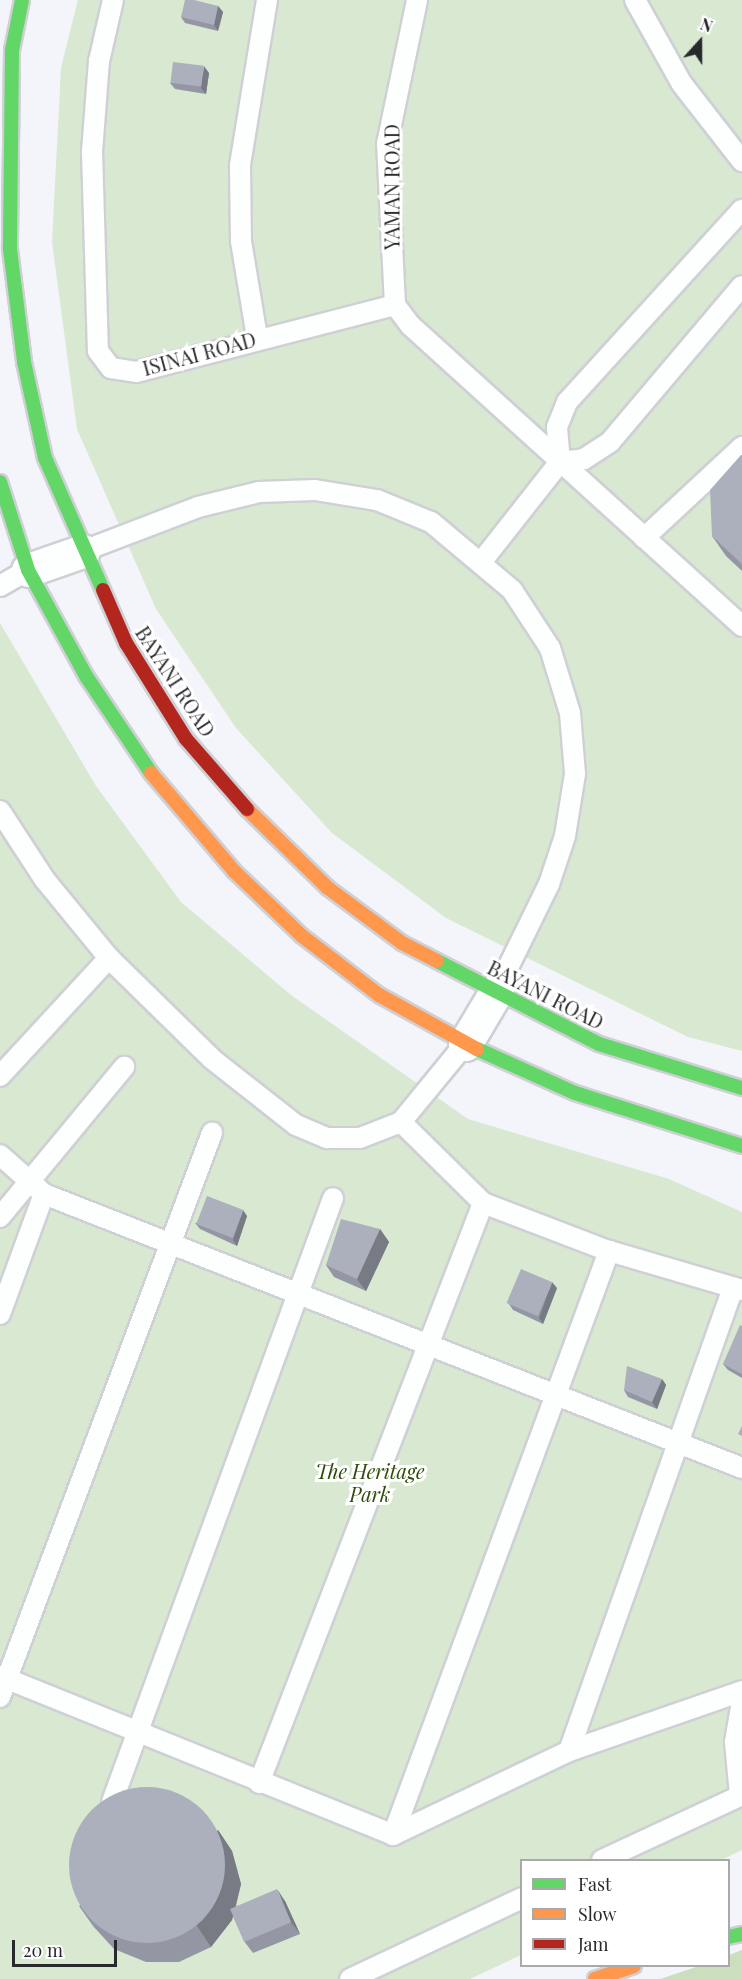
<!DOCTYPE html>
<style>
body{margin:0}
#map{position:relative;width:742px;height:1979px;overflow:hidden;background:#f4f5fb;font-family:"Playfair Display",serif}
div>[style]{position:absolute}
.green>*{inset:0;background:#d8e8d1}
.forest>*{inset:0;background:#cbdfbf}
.roads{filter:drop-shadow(2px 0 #cfd0d5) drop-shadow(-2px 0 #cfd0d5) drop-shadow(0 2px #cfd0d5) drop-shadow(0 -2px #cfd0d5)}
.lane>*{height:20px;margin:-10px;padding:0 10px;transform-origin:10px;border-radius:10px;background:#fdfefe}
.street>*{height:33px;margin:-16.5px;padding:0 16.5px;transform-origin:16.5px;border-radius:16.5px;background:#fdfefe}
.fast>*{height:14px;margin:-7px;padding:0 7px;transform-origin:7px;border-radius:7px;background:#63d668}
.slow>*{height:14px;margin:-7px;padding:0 7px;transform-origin:7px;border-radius:7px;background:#ff974d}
.jam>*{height:14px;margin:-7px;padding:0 7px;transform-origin:7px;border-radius:7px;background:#b3261e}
.wall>*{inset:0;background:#9497a3}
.shaded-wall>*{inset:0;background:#787b84}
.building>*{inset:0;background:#acb0bd;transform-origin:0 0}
.round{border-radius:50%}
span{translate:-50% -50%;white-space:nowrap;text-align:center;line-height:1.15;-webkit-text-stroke:6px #fff;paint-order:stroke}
.street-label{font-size:20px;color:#28292c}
.park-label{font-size:20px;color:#2e4c09;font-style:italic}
.legend{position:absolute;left:520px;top:1859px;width:210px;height:108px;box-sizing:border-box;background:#fff;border:2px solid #a9a9ab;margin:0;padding:8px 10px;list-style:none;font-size:18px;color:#28292c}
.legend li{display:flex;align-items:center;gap:12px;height:30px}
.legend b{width:30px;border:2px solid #a9a9ab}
.north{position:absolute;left:670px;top:12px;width:60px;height:60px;-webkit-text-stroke:4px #fff;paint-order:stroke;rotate:21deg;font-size:16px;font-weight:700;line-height:24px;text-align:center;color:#28292c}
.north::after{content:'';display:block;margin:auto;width:21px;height:27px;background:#28292c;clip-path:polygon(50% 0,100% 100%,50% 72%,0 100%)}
.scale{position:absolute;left:12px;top:1940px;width:105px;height:27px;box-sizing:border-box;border:3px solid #28292c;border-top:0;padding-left:8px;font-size:18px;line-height:21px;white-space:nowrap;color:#28292c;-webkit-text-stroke:4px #fff;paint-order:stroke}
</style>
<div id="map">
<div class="green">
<div style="clip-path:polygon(78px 0,742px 0,742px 1051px,688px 1037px,446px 918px,332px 833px,236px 728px,156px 609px,77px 429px,52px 242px,61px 68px)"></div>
<div style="clip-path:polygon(0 623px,96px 786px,181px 902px,291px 995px,468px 1119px,669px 1179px,742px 1212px,742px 1850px,721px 1860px,522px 1860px,521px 1955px,470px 1979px,0 1979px)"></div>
</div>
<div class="forest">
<div style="clip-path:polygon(742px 1950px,742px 1979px,660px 1979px,699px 1966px,728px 1966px,729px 1955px)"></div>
</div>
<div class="roads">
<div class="lane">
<div style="left:113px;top:0;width:63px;rotate:102.9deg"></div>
<div style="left:99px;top:61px;width:90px;rotate:94.4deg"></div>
<div style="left:92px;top:151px;width:200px;rotate:88.3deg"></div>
<div style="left:98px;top:351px;width:21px;rotate:53deg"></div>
<div style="left:111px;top:368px;width:25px;rotate:9deg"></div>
<div style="left:136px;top:372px;width:268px;rotate:-14.5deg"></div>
<div style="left:635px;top:0;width:96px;rotate:60.8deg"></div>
<div style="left:682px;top:84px;width:98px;rotate:52.1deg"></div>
<div style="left:395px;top:305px;width:25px;rotate:53deg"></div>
<div style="left:410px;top:325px;width:448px;rotate:42.2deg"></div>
<div style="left:395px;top:305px;width:161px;rotate:-92.8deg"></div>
<div style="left:387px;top:144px;width:147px;rotate:-78.2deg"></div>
<div style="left:257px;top:337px;width:97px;rotate:-99.5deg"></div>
<div style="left:241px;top:241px;width:76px;rotate:-90.8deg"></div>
<div style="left:240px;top:165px;width:167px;rotate:-80.7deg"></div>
<div style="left:560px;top:462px;width:24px;rotate:-7deg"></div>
<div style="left:584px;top:459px;width:31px;rotate:-33deg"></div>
<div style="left:610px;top:442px;width:204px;rotate:-49.8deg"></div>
<div style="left:644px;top:538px;width:134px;rotate:-42.9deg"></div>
<div style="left:83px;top:551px;width:123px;rotate:-20.9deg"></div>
<div style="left:198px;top:507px;width:63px;rotate:-13.8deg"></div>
<div style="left:259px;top:492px;width:56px;rotate:-2deg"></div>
<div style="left:315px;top:490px;width:63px;rotate:9.2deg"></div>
<div style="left:377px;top:500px;width:58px;rotate:22.2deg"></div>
<div style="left:431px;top:522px;width:106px;rotate:40deg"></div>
<div style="left:512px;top:590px;width:69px;rotate:56.8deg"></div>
<div style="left:550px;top:648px;width:68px;rotate:72.9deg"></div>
<div style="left:570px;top:713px;width:61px;rotate:85.3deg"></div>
<div style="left:575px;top:774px;width:63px;rotate:99.2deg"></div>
<div style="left:565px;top:836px;width:51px;rotate:108.4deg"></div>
<div style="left:549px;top:884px;width:118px;rotate:116.1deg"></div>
<div style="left:482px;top:561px;width:126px;rotate:-51.8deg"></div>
<div style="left:560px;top:462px;width:35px;rotate:-95deg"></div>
<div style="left:557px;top:427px;width:27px;rotate:-68deg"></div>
<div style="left:567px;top:402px;width:260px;rotate:-47.7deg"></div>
<div style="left:0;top:586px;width:32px;rotate:-30deg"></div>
<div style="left:0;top:811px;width:82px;rotate:56.9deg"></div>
<div style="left:45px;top:880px;width:101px;rotate:50.6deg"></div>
<div style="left:109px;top:958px;width:144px;rotate:44.4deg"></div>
<div style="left:212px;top:1059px;width:107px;rotate:38.2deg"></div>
<div style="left:296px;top:1125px;width:34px;rotate:23deg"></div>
<div style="left:327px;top:1138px;width:33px"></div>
<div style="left:360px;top:1138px;width:44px;rotate:-21.3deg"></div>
<div style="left:401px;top:1122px;width:101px;rotate:-50.6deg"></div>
<div style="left:0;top:1076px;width:161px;rotate:-47.3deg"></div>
<div style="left:401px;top:1122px;width:115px;rotate:44.6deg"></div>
<div style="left:483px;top:1203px;width:135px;rotate:20.9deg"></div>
<div style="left:609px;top:1251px;width:139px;rotate:16.3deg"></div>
<div style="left:0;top:1155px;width:59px;rotate:41.6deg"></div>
<div style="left:44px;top:1194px;width:750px;rotate:21.43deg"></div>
<div style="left:0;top:1217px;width:195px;rotate:-50.4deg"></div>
<div style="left:0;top:1314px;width:128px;rotate:-69.9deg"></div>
<div style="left:0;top:1676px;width:424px;rotate:22deg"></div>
<div style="left:393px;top:1835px;width:195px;rotate:-25.5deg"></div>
<div style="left:569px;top:1751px;width:183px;rotate:-19.1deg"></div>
<div style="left:0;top:1697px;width:603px;rotate:-69.4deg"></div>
<div style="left:569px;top:1751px;width:491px;rotate:-70.5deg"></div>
<div style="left:259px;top:1783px;width:622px;rotate:-68.88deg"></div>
<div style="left:740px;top:1795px;width:53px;rotate:-95.4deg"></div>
<div style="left:735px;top:1742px;width:42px;rotate:-80.3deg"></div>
<div style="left:112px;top:1802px;width:643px;rotate:-69.9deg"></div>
<div style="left:393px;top:1835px;width:623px;rotate:-69.7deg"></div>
<div style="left:602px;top:1860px;width:154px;rotate:-24.9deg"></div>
<div style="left:350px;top:1979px;width:190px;rotate:-25.2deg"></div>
</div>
<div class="street">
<div style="left:28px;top:570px;width:58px;rotate:-19.1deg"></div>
<div style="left:465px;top:1044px;width:63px;rotate:-59.3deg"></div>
</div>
<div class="fast">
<div style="left:22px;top:0;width:51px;rotate:101.3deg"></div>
<div style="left:12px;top:50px;width:199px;rotate:90.6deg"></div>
<div style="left:10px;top:249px;width:114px;rotate:82.9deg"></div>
<div style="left:24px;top:362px;width:98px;rotate:77.7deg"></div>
<div style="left:45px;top:458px;width:144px;rotate:66.3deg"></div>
<div style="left:0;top:482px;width:92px;rotate:72.3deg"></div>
<div style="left:28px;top:570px;width:121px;rotate:61.3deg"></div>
<div style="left:86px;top:676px;width:117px;rotate:56.2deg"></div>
<div style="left:437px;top:961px;width:182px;rotate:27.1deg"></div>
<div style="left:599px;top:1044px;width:150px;rotate:17.1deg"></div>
<div style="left:477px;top:1049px;width:107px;rotate:24.2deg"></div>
<div style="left:575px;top:1093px;width:175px;rotate:17.6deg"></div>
<div style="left:728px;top:1937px;width:14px;rotate:-12deg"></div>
</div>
<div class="slow">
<div style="left:151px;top:773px;width:128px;rotate:49.7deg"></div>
<div style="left:234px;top:871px;width:94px;rotate:43.7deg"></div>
<div style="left:302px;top:936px;width:97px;rotate:37.5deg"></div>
<div style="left:379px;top:995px;width:112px;rotate:28.9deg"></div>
<div style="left:247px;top:809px;width:113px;rotate:44.3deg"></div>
<div style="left:328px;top:888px;width:92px;rotate:36.6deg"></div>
<div style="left:402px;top:943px;width:39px;rotate:27deg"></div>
<div style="left:595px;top:1979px;width:41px;rotate:-18.4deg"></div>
</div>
<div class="jam">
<div style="left:103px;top:590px;width:58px;rotate:66.5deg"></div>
<div style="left:126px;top:643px;width:113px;rotate:58deg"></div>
<div style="left:186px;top:739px;width:93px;rotate:48.9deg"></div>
</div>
</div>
<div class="wall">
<div style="clip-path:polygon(218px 6px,223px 12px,218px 31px,185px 23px,181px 17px)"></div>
<div style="clip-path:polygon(209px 73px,206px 94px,175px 89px,170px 83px)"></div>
<div style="clip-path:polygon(742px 455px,742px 571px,726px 556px,712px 536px)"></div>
<div style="clip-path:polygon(247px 1216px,237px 1246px,200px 1229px,195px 1223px)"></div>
<div style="clip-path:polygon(380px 1229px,389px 1242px,366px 1291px,334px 1277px,326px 1265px)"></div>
<div style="clip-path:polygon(557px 1288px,543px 1324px,513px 1310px,509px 1304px)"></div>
<div style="clip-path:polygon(742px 1326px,742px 1378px,728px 1370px,723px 1364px)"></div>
<div style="clip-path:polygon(662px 1379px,666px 1385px,657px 1409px,628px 1397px,624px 1390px)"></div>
<div style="clip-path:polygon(218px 1830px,232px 1851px,241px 1884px,236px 1906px,285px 1901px,300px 1934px,253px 1953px,244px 1941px,233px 1916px,232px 1920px,211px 1947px,179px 1962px,146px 1962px,114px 1949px,93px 1926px,79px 1906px)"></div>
</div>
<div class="shaded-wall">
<div style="clip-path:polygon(218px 6px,223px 12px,218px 31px,214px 25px)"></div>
<div style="clip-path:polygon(204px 66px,209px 73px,206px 94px,201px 88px)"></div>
<div style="clip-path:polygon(243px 1210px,247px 1216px,237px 1246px,233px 1240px)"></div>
<div style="clip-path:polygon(380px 1229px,389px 1242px,366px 1291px,357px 1279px)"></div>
<div style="clip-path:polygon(552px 1282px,557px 1288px,543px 1324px,539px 1318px)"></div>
<div style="clip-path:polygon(662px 1379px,666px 1385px,657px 1409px,652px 1402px)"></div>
<div style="clip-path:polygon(218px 1830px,232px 1851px,241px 1884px,232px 1920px,211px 1947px,197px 1926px)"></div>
<div style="clip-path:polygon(277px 1889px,285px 1901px,300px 1934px,291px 1922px)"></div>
</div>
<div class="building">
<div style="clip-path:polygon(185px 0,194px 0,218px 6px,214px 25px,181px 17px)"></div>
<div style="left:173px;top:62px;width:31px;height:21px;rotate:7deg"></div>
<div style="clip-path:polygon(741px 455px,742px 455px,742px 564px,712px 536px,710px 490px)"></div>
<div style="left:207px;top:1196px;width:39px;height:30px;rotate:21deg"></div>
<div style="clip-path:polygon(341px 1219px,380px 1229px,357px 1279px,326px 1265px)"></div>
<div style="left:521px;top:1269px;width:34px;height:37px;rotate:23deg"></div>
<div style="clip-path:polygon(740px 1325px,742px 1326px,742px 1374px,723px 1364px)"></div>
<div style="clip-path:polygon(627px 1366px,662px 1379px,652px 1402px,624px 1390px)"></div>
<div style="clip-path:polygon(742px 1426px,742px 1436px,738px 1434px)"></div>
<div class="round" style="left:69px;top:1787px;width:156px;height:156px"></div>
<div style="left:277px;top:1889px;width:36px;height:51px;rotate:67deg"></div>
</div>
<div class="street-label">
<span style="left:391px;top:187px;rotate:-90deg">YAMAN ROAD</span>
<span style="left:199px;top:353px;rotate:-15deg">ISINAI ROAD</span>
<span style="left:176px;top:681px;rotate:57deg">BAYANI ROAD</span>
<span style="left:546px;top:994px;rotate:27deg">BAYANI ROAD</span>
</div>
<div class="park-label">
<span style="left:370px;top:1482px">The Heritage<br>Park</span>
</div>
<ul class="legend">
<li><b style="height:8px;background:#63d668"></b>Fast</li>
<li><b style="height:8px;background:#ff974d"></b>Slow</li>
<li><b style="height:8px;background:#b3261e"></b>Jam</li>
</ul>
<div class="north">N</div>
<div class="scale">20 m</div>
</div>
